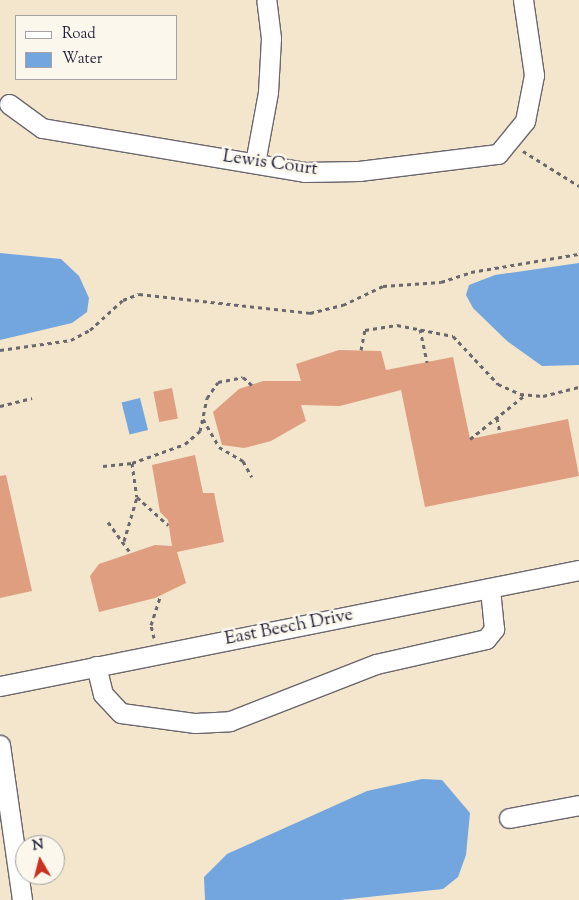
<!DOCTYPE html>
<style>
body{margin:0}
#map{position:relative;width:579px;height:900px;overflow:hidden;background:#f3e6cc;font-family:"Sorts Mill Goudy",serif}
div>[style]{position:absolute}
.water>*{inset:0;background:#73a5de;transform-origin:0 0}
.building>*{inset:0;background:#de9e7f;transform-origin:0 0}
.path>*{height:3px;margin-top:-1.5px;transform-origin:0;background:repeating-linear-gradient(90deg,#6b676e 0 4px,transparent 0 8px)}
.roads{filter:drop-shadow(1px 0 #6b676e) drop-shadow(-1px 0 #6b676e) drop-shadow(0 1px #6b676e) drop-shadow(0 -1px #6b676e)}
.minor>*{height:19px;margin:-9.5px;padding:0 9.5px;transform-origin:9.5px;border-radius:9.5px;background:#fff}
span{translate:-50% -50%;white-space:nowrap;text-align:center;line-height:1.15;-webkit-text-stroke:5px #fbf7ec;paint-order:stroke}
.street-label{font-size:18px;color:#22223b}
.legend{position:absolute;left:15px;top:15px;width:162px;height:65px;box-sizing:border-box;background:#fbf7ec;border:1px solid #a4a2a5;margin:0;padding:6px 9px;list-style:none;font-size:15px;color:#22223b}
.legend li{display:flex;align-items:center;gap:10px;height:25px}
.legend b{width:25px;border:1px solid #a4a2a5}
.north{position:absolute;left:15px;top:835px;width:50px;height:50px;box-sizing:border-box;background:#fbf7ec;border:1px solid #a4a2a5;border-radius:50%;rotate:352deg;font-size:14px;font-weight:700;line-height:20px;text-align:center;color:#22223b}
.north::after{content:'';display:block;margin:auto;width:18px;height:22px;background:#c8321e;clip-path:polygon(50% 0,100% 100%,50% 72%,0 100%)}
</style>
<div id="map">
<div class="water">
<div style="clip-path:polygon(0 253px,61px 259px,79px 276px,89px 298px,87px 312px,72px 323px,0 340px)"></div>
<div style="clip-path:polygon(579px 263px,579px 365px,542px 366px,507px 341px,473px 308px,466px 295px,469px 285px,495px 275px)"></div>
<div style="left:140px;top:398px;width:33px;height:19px;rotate:76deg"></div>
<div style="clip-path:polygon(422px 779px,442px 780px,470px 813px,466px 855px,458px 877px,443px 889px,340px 900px,205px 900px,204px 877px,227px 854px,367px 791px)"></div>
</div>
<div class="building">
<div style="clip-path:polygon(339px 350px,381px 351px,386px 370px,453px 357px,470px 439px,568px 419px,579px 476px,425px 507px,401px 390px,340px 406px,301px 405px,306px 421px,271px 441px,244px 448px,222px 445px,213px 412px,239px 389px,263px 381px,301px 381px,296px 364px)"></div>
<div style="left:172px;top:388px;width:31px;height:19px;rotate:79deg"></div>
<div style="clip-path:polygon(195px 455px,203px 493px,214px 493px,224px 542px,177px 552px,186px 583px,155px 598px,99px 612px,90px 576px,99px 564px,155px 545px,172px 546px,168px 520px,160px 512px,152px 465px)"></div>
<div style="clip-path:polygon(6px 475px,32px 591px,0 598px,0 476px)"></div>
</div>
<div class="path">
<div style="left:523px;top:151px;width:66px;rotate:32deg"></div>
<div style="left:420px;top:329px;width:34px;rotate:78deg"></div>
<div style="left:0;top:350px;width:72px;rotate:-8deg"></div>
<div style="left:71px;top:340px;width:21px;rotate:-28deg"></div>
<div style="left:90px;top:330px;width:45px;rotate:-42.3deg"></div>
<div style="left:123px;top:300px;width:17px;rotate:-21deg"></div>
<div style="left:139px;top:294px;width:172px;rotate:6.3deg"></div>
<div style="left:310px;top:313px;width:34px;rotate:-14deg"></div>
<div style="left:343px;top:305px;width:44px;rotate:-25.4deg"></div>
<div style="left:383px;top:286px;width:58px;rotate:-3.9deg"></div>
<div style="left:441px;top:282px;width:32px;rotate:-18deg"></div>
<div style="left:471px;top:272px;width:109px;rotate:-9.5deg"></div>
<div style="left:361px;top:350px;width:20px;rotate:-79deg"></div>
<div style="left:365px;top:330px;width:32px;rotate:-9deg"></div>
<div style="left:397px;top:325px;width:57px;rotate:11.1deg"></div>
<div style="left:453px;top:336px;width:66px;rotate:46.8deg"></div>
<div style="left:498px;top:384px;width:24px;rotate:24deg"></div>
<div style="left:520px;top:394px;width:23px;rotate:5deg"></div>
<div style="left:543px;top:396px;width:37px;rotate:-14deg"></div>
<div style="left:0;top:406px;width:33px;rotate:-14deg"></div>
<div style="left:497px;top:418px;width:15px;rotate:79deg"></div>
<div style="left:203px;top:419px;width:32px;rotate:60deg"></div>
<div style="left:219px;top:447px;width:28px;rotate:30deg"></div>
<div style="left:243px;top:461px;width:18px;rotate:61deg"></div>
<div style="left:470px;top:439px;width:70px;rotate:-38.7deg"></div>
<div style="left:132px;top:463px;width:34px;rotate:82deg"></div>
<div style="left:137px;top:497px;width:42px;rotate:42.1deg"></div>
<div style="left:103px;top:466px;width:29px;rotate:-6deg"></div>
<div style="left:132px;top:463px;width:56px;rotate:-19.7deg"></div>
<div style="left:185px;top:444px;width:20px;rotate:-41deg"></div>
<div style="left:200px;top:431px;width:34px;rotate:-78deg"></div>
<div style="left:207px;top:398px;width:19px;rotate:-55deg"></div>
<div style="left:218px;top:382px;width:25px;rotate:-11deg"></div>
<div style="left:243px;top:377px;width:12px;rotate:42deg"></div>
<div style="left:108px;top:522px;width:37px;rotate:54deg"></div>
<div style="left:124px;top:541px;width:46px;rotate:-73.5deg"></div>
<div style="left:154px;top:638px;width:13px;rotate:-103deg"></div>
<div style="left:151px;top:625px;width:32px;rotate:-72deg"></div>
</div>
<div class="roads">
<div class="minor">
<div style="left:9px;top:104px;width:41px;rotate:36deg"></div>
<div style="left:42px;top:128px;width:266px;rotate:9.5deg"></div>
<div style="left:304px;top:172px;width:55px;rotate:-1deg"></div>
<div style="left:359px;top:171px;width:140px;rotate:-7deg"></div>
<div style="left:498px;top:154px;width:43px;rotate:-50.7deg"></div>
<div style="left:525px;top:121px;width:47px;rotate:-78.9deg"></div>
<div style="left:534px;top:75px;width:76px;rotate:-98.3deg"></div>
<div style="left:255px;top:163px;width:72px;rotate:-79.6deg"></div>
<div style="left:268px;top:92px;width:54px;rotate:-86.8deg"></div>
<div style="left:271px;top:38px;width:38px;rotate:-97deg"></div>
<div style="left:96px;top:666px;width:29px;rotate:76deg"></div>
<div style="left:103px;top:694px;width:26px;rotate:47deg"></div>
<div style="left:121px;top:713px;width:75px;rotate:7.7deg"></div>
<div style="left:195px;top:723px;width:35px;rotate:-3deg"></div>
<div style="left:230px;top:721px;width:157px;rotate:-21.3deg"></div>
<div style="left:376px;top:664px;width:113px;rotate:-12.8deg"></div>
<div style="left:486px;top:639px;width:13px;rotate:-51deg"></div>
<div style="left:494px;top:629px;width:40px;rotate:-95.7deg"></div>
<div style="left:0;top:686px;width:591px;rotate:-11.33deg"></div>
<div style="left:0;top:745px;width:157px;rotate:81.9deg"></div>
<div style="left:509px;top:818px;width:71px;rotate:-10.5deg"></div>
</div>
</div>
<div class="street-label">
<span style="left:270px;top:164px;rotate:8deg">Lewis Court</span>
<span style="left:289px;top:628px;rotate:-11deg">East Beech Drive</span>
</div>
<ul class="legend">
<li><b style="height:6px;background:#fff"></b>Road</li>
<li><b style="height:14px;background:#73a5de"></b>Water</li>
</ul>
<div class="north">N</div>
</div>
